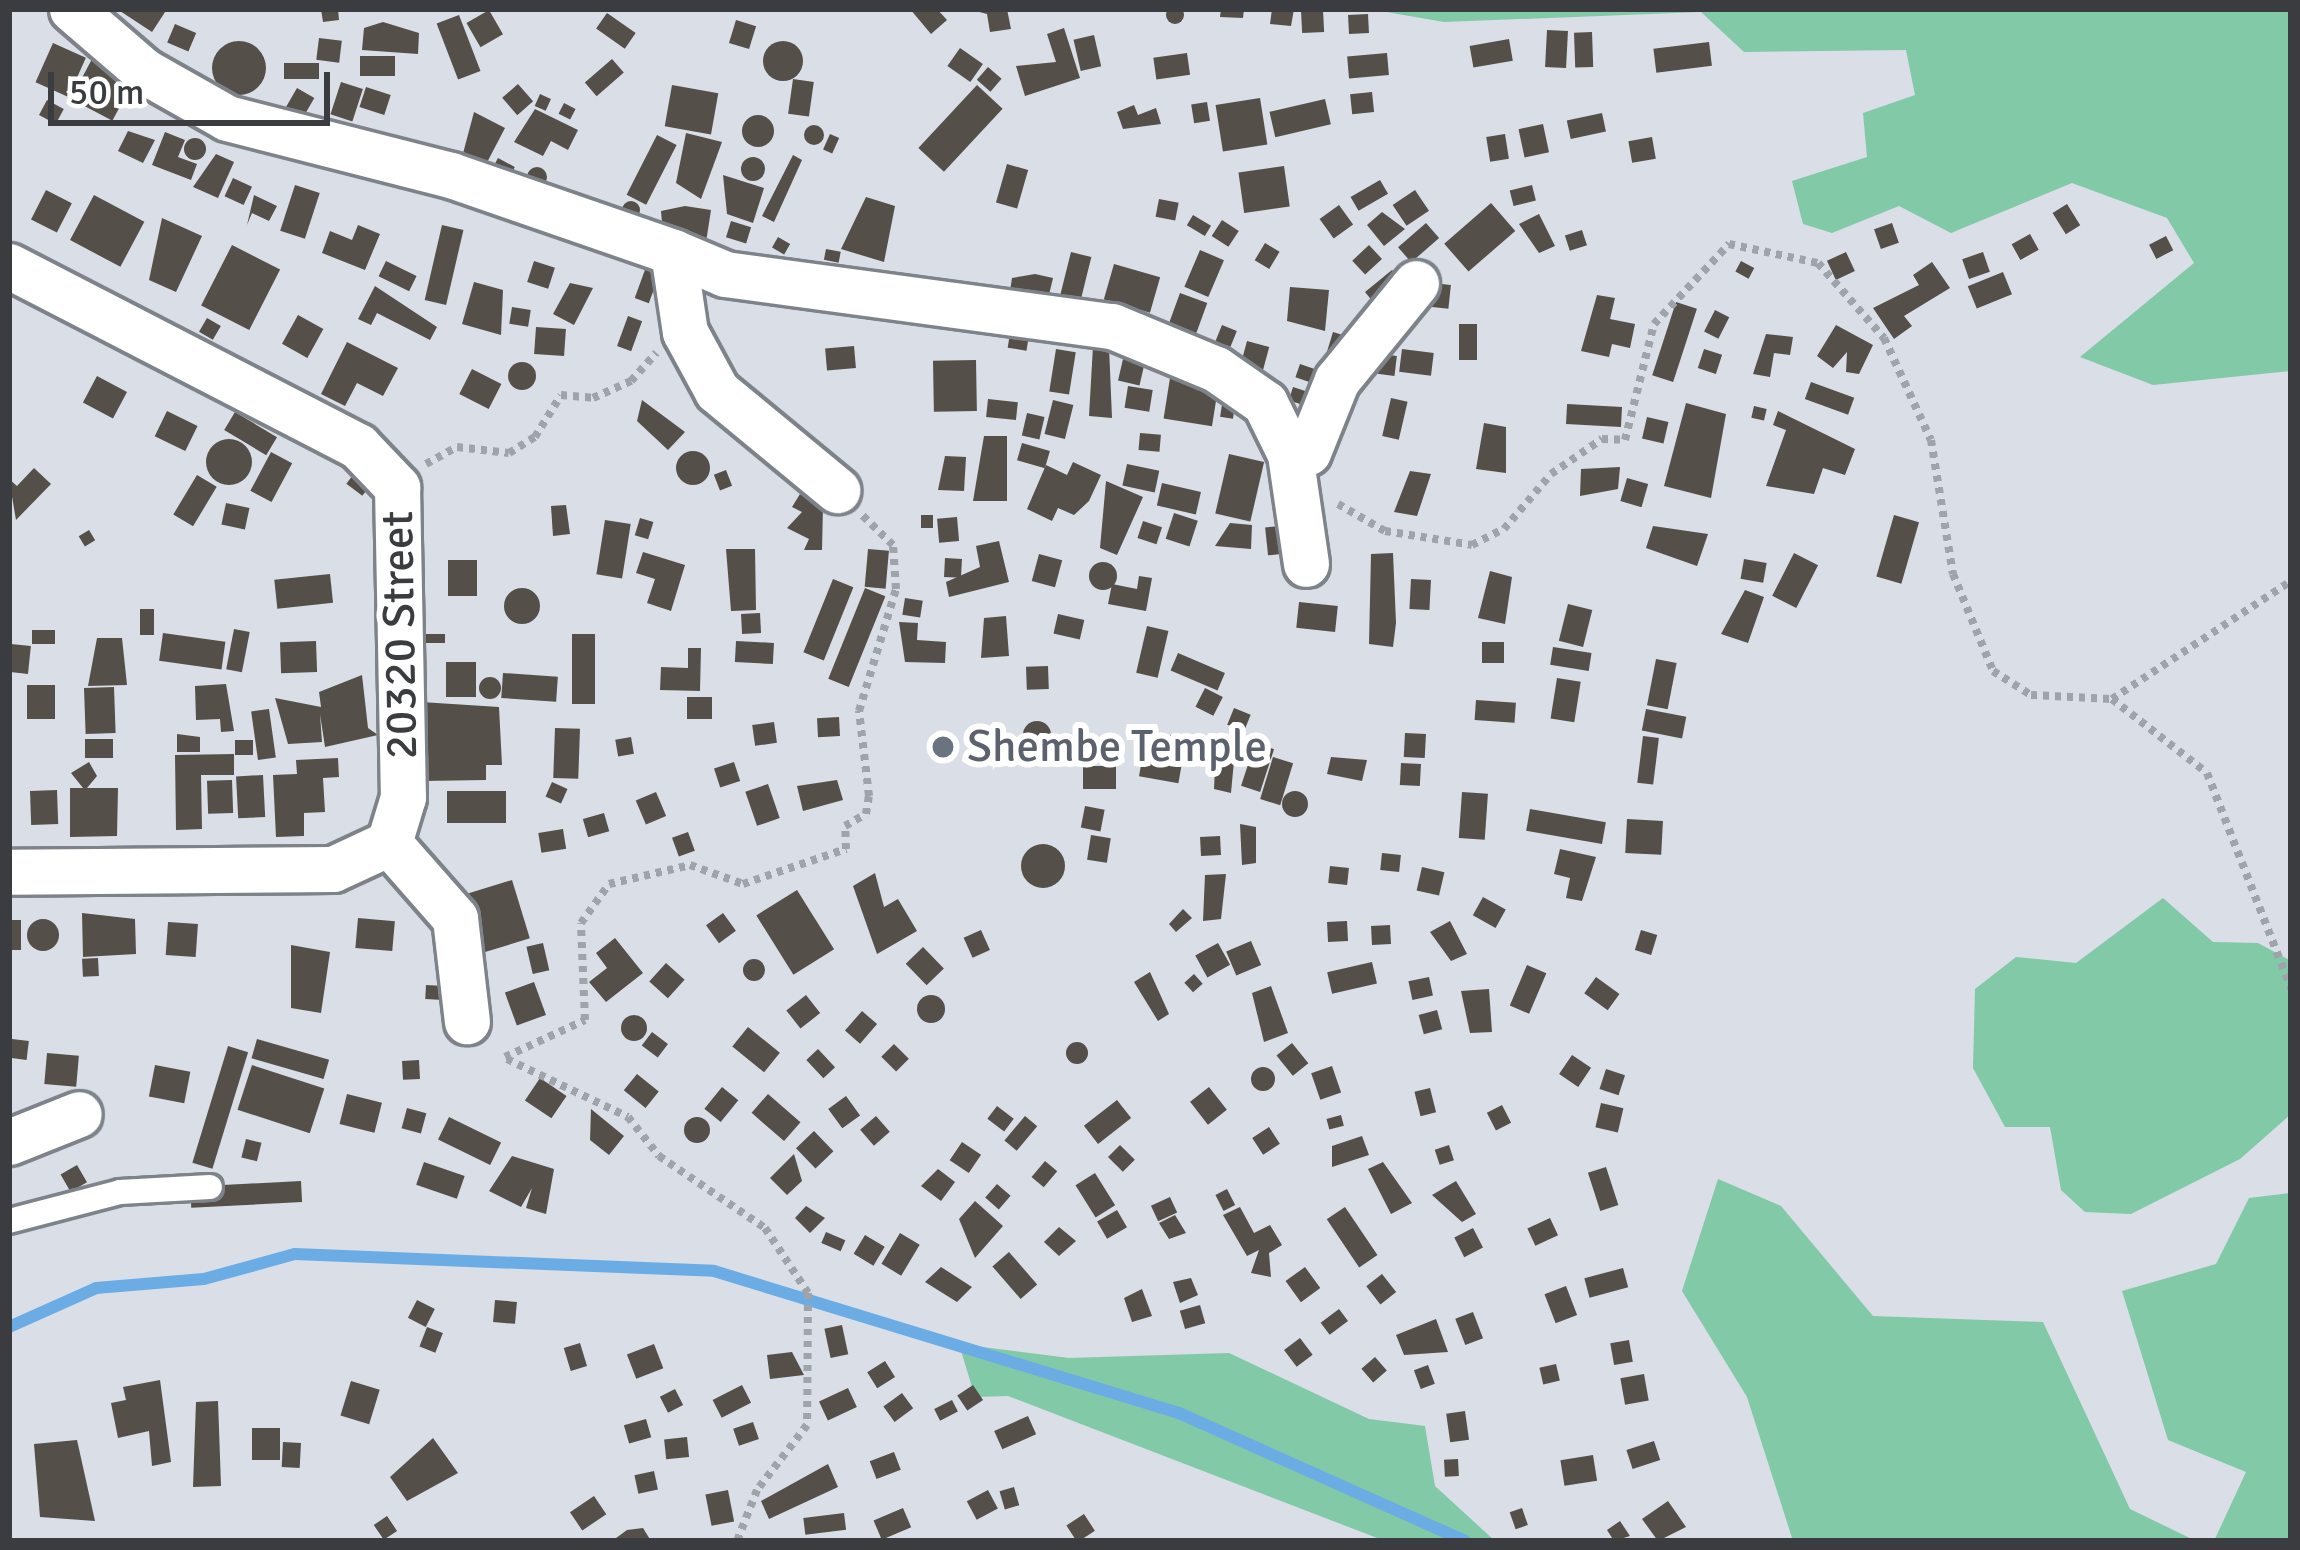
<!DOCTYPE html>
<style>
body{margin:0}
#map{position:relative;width:2300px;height:1550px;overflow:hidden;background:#d9dee7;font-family:Signika,sans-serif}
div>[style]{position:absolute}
.green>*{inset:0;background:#81c9a7}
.stream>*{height:12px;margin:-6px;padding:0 6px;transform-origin:6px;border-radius:6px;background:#6cace5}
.building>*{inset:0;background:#544f48;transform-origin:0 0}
.round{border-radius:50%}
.path>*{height:8px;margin-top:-4px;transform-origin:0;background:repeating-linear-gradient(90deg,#9fa3aa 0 6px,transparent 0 12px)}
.roads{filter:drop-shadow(3px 0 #7e838a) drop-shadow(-3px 0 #7e838a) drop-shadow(0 3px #7e838a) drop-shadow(0 -3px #7e838a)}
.service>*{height:24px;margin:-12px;padding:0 12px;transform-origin:12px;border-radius:12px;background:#fff}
.minor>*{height:45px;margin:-22.5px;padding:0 22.5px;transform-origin:22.5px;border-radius:22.5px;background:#fff}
.dots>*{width:33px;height:33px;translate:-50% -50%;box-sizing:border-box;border:6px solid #fff;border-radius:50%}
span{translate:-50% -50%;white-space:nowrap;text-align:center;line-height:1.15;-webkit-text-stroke:12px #fff;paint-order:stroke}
.street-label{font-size:45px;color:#3a3c40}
.worship-label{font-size:45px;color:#5b616d}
.left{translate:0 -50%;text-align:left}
.frame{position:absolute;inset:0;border:12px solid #3a3c40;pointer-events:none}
.scale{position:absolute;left:48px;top:72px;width:282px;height:54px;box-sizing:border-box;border:6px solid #3a3c40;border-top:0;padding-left:15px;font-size:36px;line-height:42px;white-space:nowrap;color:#3a3c40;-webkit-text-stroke:9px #fff;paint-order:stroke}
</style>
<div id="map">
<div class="green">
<div style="clip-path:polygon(1369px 9px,2291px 9px,2291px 371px,2153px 385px,2080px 357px,2194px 263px,2167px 218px,2072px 183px,1951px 233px,1899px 206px,1832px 233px,1803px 224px,1792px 181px,1867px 157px,1863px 113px,1915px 95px,1906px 50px,1744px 52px,1701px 12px,1444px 22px)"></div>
<div style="clip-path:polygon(2163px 898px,2213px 942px,2258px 943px,2291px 961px,2291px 1114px,2240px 1159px,2131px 1214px,2085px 1212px,2061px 1190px,2050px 1127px,2005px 1127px,1973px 1068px,1975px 989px,2016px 957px,2076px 963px)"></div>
<div style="clip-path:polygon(1718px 1179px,1781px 1206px,1873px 1316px,2043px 1322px,2130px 1509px,2196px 1541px,1793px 1541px,1747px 1397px,1682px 1291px)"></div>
<div style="clip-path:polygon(2291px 1193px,2291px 1541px,2214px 1541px,2246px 1472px,2168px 1440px,2122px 1291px,2216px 1264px,2249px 1198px)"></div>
<div style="clip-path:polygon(959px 1344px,1069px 1358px,1229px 1353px,1369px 1419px,1425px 1426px,1435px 1486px,1495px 1541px,1385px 1541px,1008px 1396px,975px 1397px)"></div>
</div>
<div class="stream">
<div style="left:9px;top:1327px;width:95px;rotate:-24.1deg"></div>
<div style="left:96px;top:1288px;width:108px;rotate:-4.8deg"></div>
<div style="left:204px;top:1279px;width:94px;rotate:-15.4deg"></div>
<div style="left:295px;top:1254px;width:419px;rotate:2.3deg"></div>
<div style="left:714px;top:1271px;width:486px;rotate:17deg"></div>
<div style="left:1179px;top:1413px;width:313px;rotate:24.1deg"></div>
</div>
<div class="building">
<div class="round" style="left:1166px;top:6px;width:18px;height:18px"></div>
<div style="clip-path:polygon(117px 9px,167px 9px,152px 32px)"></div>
<div style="clip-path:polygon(321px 9px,338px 9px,339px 20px,323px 22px)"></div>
<div style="clip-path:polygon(910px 9px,937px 9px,947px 20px,931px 34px)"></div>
<div style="clip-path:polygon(968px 9px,1007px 9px,1011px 29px,990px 32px,987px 14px)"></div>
<div style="clip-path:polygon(1221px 9px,1244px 9px,1243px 18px,1220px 17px)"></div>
<div style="clip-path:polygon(1272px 9px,1294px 9px,1291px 26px,1270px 24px)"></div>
<div style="left:489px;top:10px;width:28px;height:26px;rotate:60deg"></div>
<div style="left:1323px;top:10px;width:22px;height:22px;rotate:87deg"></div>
<div style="left:607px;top:13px;width:35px;height:19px;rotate:35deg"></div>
<div style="left:1368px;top:14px;width:19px;height:20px;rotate:87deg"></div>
<div style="left:459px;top:15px;width:60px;height:24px;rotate:69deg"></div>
<div style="left:736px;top:20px;width:21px;height:24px;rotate:17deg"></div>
<div style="clip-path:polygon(383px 22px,419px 33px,418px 54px,362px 50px,364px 28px)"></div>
<div style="left:175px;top:24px;width:23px;height:20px;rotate:23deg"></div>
<div style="clip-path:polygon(1064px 28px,1080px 78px,1025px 96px,1016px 66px,1056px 62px,1047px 34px)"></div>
<div style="left:1547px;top:30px;width:21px;height:37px;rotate:3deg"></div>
<div style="left:1592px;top:32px;width:35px;height:18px;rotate:88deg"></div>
<div style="left:1094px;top:35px;width:32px;height:21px;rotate:77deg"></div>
<div style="left:319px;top:38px;width:23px;height:22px;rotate:7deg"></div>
<div style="left:1509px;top:39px;width:22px;height:40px;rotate:80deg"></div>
<div class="round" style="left:212px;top:41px;width:54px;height:54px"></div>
<div class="round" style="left:763px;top:41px;width:40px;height:40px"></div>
<div style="left:1709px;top:42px;width:24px;height:56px;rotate:83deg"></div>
<div style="left:53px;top:43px;width:36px;height:43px;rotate:24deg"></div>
<div style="left:960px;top:48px;width:28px;height:22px;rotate:35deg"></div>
<div style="left:1187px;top:53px;width:22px;height:34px;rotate:82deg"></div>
<div style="left:1387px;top:53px;width:22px;height:40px;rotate:85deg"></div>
<div style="left:395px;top:56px;width:20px;height:35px;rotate:90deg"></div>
<div style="left:92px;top:59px;width:47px;height:45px;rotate:28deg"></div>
<div style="left:612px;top:59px;width:18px;height:36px;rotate:49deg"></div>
<div style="left:319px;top:63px;width:16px;height:35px;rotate:90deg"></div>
<div style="left:988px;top:67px;width:18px;height:17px;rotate:41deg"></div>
<div style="left:793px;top:79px;width:21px;height:35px;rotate:8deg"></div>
<div style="left:341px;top:82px;width:23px;height:34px;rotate:18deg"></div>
<div style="left:518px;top:84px;width:23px;height:21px;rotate:49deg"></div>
<div style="left:672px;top:85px;width:47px;height:42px;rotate:10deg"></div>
<div style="left:977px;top:85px;width:35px;height:86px;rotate:43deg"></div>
<div style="left:366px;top:87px;width:26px;height:21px;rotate:18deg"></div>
<div style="left:297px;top:88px;width:20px;height:35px;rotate:30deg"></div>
<div style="left:1372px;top:92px;width:20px;height:22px;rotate:84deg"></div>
<div style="left:540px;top:94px;width:12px;height:13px;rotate:24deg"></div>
<div style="left:1260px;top:98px;width:47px;height:45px;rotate:81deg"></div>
<div style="left:1325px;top:99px;width:26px;height:57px;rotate:77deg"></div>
<div style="left:47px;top:100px;width:19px;height:17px;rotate:28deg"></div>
<div style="left:1207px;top:102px;width:19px;height:16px;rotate:81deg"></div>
<div style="left:564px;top:103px;width:13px;height:12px;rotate:27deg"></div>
<div style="clip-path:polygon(1134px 105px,1138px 115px,1156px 108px,1161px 124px,1123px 129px,1117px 112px)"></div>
<div style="clip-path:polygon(535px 109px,578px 130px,568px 150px,551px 141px,543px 156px,514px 142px)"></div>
<div style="clip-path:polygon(474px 112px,505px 128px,482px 172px,461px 161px)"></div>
<div style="left:1602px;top:113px;width:19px;height:36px;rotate:78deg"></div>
<div class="round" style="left:742px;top:115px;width:32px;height:32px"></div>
<div style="left:1543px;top:124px;width:29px;height:25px;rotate:78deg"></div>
<div class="round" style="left:804px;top:125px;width:20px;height:20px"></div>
<div style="clip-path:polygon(128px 131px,155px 140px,143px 163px,118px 151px)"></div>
<div style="clip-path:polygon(165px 132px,185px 140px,178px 157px,197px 164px,191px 180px,152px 165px)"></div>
<div style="clip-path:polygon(686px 133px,722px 142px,701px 199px,676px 183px)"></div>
<div style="left:830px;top:134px;width:10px;height:17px;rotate:24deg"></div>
<div style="left:1505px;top:134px;width:25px;height:19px;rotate:81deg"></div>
<div style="left:657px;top:135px;width:22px;height:67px;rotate:27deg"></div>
<div style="left:1652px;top:137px;width:22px;height:24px;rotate:80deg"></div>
<div class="round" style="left:184px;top:138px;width:22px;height:22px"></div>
<div style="clip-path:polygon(216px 154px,234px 162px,218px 198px,193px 187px)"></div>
<div style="clip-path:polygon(793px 155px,802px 160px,774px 222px,762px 216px)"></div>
<div class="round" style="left:741px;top:157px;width:24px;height:24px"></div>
<div style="left:498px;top:158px;width:19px;height:17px;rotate:28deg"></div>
<div style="left:1007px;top:164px;width:22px;height:40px;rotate:16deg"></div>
<div style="left:1284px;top:166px;width:41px;height:46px;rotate:82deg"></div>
<div class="round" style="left:527px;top:167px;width:20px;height:20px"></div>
<div style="clip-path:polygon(723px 175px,764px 188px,753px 223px,727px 214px)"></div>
<div style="left:233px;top:178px;width:21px;height:20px;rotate:25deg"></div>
<div style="left:1380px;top:180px;width:16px;height:34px;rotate:60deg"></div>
<div style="left:295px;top:185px;width:26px;height:48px;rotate:18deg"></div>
<div style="left:1532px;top:185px;width:16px;height:23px;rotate:76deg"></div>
<div style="left:46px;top:190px;width:29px;height:33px;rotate:27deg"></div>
<div style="left:1415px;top:190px;width:25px;height:27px;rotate:56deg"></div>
<div style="left:94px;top:195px;width:57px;height:51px;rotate:28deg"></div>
<div style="clip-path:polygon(254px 195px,277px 206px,269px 221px,252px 213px,247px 225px)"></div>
<div style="clip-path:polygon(866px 197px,895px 206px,884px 262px,841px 249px)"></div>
<div style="left:1159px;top:199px;width:20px;height:18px;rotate:11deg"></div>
<div class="round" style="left:622px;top:201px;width:18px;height:18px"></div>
<div style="left:1491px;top:203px;width:37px;height:62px;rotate:49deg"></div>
<div style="left:2067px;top:204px;width:25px;height:17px;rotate:58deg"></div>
<div style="left:1339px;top:205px;width:24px;height:24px;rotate:54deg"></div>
<div style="clip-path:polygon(685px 206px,711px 210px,706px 242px,663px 234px,661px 211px)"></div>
<div style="clip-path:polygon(1382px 212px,1405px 229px,1384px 246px,1367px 225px)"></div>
<div style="clip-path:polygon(1539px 214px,1555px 246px,1539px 253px,1519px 224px)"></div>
<div style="left:1193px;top:215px;width:21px;height:12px;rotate:31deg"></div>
<div style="clip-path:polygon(162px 218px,202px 236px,176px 292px,149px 280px)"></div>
<div style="left:1222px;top:220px;width:20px;height:19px;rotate:33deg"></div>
<div style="left:731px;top:221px;width:21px;height:17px;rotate:17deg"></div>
<div style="left:1426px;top:223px;width:20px;height:37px;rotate:49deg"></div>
<div style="left:1892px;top:223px;width:21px;height:19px;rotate:71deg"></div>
<div style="clip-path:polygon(358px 225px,380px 234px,365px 270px,322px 253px,330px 231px,352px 240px)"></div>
<div style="left:442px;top:225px;width:22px;height:77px;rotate:13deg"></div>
<div style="left:1582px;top:230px;width:16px;height:18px;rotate:72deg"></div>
<div style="left:2030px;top:234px;width:18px;height:21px;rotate:61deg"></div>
<div style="left:2166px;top:236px;width:16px;height:19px;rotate:63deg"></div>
<div style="left:778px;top:237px;width:14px;height:12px;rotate:30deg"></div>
<div style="left:1265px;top:243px;width:17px;height:20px;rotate:31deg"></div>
<div style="left:232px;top:245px;width:54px;height:68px;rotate:27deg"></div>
<div style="left:1369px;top:245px;width:19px;height:23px;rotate:47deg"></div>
<div style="left:826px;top:249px;width:15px;height:11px;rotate:11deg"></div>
<div style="left:1200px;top:250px;width:26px;height:40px;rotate:23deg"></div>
<div style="left:1071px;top:252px;width:21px;height:48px;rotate:14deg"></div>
<div style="left:1846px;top:252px;width:21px;height:21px;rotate:65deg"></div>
<div style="left:1983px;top:252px;width:21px;height:22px;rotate:71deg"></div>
<div style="left:386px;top:261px;width:34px;height:17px;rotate:26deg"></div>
<div style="left:534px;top:261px;width:22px;height:22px;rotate:18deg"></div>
<div style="left:1741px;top:261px;width:15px;height:12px;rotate:28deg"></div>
<div style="clip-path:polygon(1932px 262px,1950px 288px,1904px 316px,1912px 326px,1894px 339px,1873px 308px,1919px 285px,1913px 275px)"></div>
<div style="left:1114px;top:264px;width:48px;height:37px;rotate:16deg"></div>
<div style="left:646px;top:267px;width:15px;height:33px;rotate:20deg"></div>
<div style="clip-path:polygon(1392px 270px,1404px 284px,1382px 313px,1365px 292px)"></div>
<div style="left:2003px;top:272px;width:24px;height:38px;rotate:68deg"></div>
<div style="clip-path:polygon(1035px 274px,1053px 278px,1048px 299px,1010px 291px,1012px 278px)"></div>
<div style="clip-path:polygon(474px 282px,503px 290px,501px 335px,462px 324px)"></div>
<div style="clip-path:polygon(570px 283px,593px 288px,574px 325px,553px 314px)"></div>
<div style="left:1432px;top:283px;width:19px;height:24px;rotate:6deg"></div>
<div style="clip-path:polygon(375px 286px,437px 327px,430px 340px,377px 313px,371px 325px,358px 319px)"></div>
<div style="clip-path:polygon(1290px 287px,1329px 290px,1325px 331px,1287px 321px)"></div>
<div style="left:1180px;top:293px;width:29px;height:46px;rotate:20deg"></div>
<div style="clip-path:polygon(1597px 295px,1615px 298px,1610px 319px,1635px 324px,1630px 348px,1612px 344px,1609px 357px,1581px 351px)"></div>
<div style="left:1676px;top:302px;width:22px;height:77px;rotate:18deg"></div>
<div style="left:512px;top:307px;width:19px;height:17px;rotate:9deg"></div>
<div style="left:1715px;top:310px;width:16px;height:24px;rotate:27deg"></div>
<div style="left:298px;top:315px;width:29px;height:33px;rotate:29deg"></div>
<div style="left:628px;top:316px;width:15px;height:32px;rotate:20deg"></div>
<div style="left:207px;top:318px;width:16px;height:16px;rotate:30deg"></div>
<div style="left:1459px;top:324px;width:18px;height:36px"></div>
<div style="left:1222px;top:325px;width:16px;height:21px;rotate:22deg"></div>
<div style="clip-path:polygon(1836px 325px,1873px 345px,1859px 374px,1846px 372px,1847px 352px,1833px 368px,1817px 356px)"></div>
<div style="left:536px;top:327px;width:30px;height:27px;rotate:4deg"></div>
<div style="left:1011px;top:327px;width:19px;height:21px;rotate:9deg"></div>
<div style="left:1333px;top:332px;width:17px;height:22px;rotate:17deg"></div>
<div style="clip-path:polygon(1766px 334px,1793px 337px,1790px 355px,1774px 353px,1770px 377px,1753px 374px)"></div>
<div style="left:1247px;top:341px;width:23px;height:25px;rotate:15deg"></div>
<div style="clip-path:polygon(347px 342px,398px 368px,383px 396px,357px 383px,345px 406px,321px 394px)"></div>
<div style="left:854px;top:346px;width:22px;height:29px;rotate:85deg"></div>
<div style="clip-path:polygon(1093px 346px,1109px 347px,1112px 418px,1089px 416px)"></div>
<div style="left:1056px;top:349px;width:20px;height:43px;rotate:9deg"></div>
<div style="left:1402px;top:349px;width:32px;height:23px;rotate:7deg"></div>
<div style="left:1704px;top:349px;width:19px;height:20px;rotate:18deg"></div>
<div style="left:1380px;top:354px;width:17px;height:20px;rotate:7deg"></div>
<div style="left:1123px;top:359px;width:22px;height:22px;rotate:13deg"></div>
<div style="left:976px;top:360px;width:51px;height:43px;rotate:89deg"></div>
<div class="round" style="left:508px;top:362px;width:28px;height:28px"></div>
<div style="left:1300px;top:364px;width:34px;height:14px;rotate:19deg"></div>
<div style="left:472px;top:369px;width:33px;height:28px;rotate:27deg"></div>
<div style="left:97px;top:376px;width:34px;height:30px;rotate:28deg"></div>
<div style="left:1170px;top:378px;width:49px;height:41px;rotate:9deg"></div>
<div style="left:1811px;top:382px;width:46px;height:18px;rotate:20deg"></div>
<div style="left:1128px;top:386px;width:25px;height:22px;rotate:9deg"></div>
<div style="left:1293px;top:387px;width:33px;height:14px;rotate:18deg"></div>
<div style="left:1224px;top:392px;width:13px;height:25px;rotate:9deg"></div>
<div style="left:1391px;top:398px;width:17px;height:39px;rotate:13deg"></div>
<div style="left:988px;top:399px;width:30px;height:18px;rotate:6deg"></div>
<div style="clip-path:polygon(642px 400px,685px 432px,668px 450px,637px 421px)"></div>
<div style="left:1053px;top:400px;width:21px;height:35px;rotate:14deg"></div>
<div style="clip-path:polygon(1686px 403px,1726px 414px,1711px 498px,1664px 486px)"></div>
<div style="left:1754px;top:406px;width:13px;height:12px;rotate:13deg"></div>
<div style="left:1622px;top:407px;width:20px;height:55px;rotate:93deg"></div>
<div style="left:167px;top:411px;width:34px;height:28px;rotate:26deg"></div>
<div style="clip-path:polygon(1778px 411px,1855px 449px,1845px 475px,1823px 468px,1814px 494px,1766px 486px,1786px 430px,1773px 425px)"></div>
<div style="left:235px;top:412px;width:49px;height:21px;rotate:31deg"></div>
<div style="left:1027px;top:413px;width:18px;height:23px;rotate:13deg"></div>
<div style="left:1647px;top:417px;width:22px;height:22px;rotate:13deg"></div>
<div style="clip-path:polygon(1484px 423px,1506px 427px,1506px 473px,1476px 469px)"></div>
<div style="left:1140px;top:433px;width:21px;height:17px;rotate:5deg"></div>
<div style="clip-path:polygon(984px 436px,1007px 436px,1007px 501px,973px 501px)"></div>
<div class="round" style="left:206px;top:439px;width:46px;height:46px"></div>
<div style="left:1022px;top:443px;width:29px;height:18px;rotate:16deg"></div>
<div class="round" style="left:676px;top:451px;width:34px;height:34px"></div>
<div style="left:271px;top:452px;width:24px;height:44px;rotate:28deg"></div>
<div style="left:1229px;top:454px;width:36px;height:61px;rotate:13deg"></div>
<div style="clip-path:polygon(945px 456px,966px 457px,964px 491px,938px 490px)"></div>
<div style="clip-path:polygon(1073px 462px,1101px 475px,1089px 501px,1074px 515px,1058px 508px,1052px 521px,1027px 509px,1046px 465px,1067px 475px)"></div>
<div style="left:1127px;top:464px;width:33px;height:22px;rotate:12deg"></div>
<div style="clip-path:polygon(1620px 467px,1618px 489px,1580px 496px,1581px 469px)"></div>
<div style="clip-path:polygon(34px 468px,51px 484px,16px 520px,9px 479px,17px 486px)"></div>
<div style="left:726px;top:470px;width:17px;height:13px;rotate:69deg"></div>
<div style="left:356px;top:471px;width:20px;height:16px;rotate:37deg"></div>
<div style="clip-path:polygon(1410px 471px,1431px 474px,1417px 516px,1394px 512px)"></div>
<div style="left:197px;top:475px;width:23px;height:46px;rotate:31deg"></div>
<div style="left:1627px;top:478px;width:22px;height:24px;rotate:16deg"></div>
<div style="clip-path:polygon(1106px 481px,1143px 497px,1117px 555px,1100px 548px)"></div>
<div style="left:1162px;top:483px;width:40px;height:23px;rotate:13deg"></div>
<div style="clip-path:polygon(800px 494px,823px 506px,822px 550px,804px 550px,809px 539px,787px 528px,802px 512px,792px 507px)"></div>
<div style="left:226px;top:503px;width:24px;height:22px;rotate:12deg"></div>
<div style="clip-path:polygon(566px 505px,570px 534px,553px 536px,551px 506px)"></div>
<div style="left:1174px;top:513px;width:25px;height:27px;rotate:18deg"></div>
<div style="left:921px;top:515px;width:12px;height:13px"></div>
<div style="left:1894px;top:515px;width:26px;height:64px;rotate:16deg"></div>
<div style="left:957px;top:517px;width:24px;height:20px;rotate:85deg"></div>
<div style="left:640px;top:518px;width:14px;height:18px;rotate:17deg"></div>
<div style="left:605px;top:520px;width:26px;height:55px;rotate:9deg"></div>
<div style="left:1143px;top:521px;width:20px;height:18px;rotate:18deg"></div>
<div style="clip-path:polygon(1230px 523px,1252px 525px,1251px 549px,1215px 546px)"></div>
<div style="left:1289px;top:525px;width:28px;height:24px;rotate:84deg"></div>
<div style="clip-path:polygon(1653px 526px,1708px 534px,1697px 566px,1646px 548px)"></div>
<div style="left:89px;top:530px;width:12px;height:12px;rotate:59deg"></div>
<div style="clip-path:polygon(999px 541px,1009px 582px,949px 597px,946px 582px,980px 567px,976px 546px)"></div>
<div style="clip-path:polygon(726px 549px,755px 549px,756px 610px,731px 611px)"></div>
<div style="left:868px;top:549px;width:21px;height:38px;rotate:5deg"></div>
<div style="clip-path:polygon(643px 552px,685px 565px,671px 611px,647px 603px,655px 579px,636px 573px)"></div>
<div style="clip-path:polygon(1393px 553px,1396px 623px,1393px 647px,1369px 644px,1371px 554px)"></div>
<div style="left:1794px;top:553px;width:27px;height:48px;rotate:27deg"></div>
<div style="left:1039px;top:554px;width:24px;height:28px;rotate:15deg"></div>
<div style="left:945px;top:558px;width:17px;height:19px;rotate:3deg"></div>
<div style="left:1744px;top:559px;width:23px;height:20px;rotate:10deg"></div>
<div style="left:448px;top:560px;width:29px;height:36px"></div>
<div class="round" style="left:1089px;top:562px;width:28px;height:28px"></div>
<div style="clip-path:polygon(1490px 571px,1512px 577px,1505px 624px,1478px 618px)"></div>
<div style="left:330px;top:574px;width:29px;height:56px;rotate:84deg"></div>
<div style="clip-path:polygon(1139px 576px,1152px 578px,1146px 611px,1108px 604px,1112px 584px,1137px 589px)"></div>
<div style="left:833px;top:579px;width:22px;height:79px;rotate:22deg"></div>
<div style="left:1411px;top:579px;width:20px;height:30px;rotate:3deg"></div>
<div class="round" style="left:504px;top:588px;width:36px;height:36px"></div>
<div style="left:865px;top:588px;width:22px;height:98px;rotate:22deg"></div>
<div style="clip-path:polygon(1745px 590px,1764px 597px,1748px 643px,1721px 634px)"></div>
<div style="left:905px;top:598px;width:18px;height:17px;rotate:9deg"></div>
<div style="left:1299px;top:602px;width:39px;height:26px;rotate:6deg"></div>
<div style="left:1568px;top:604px;width:25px;height:38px;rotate:14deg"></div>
<div style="left:140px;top:609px;width:14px;height:26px"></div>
<div style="left:760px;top:613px;width:20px;height:19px;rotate:87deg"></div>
<div style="left:1058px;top:614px;width:27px;height:20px;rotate:13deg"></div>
<div style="clip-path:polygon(1006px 616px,1009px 656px,981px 658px,984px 618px)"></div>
<div style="clip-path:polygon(899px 622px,918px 623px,917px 640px,946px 642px,945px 663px,905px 662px)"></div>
<div style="left:1147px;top:626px;width:22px;height:48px;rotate:13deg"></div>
<div style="left:234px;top:629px;width:16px;height:41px;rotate:11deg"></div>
<div style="left:32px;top:630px;width:23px;height:14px"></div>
<div style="left:163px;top:633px;width:63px;height:28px;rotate:8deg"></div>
<div style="left:418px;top:634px;width:27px;height:9px"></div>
<div style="left:572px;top:634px;width:23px;height:70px"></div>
<div style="clip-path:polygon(97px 638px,122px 638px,127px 685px,88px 686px)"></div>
<div style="left:316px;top:641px;width:31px;height:36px;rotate:88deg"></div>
<div style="left:736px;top:641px;width:38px;height:21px;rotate:3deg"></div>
<div style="left:1482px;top:642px;width:22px;height:21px"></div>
<div style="left:11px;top:644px;width:20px;height:28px;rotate:6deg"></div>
<div style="left:1553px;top:647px;width:39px;height:18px;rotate:9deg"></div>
<div style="clip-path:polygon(688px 648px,701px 648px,700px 691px,660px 690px,661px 667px,688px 668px)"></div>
<div style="left:1178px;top:653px;width:51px;height:19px;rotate:23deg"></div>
<div style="left:1656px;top:659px;width:21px;height:47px;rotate:11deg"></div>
<div style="left:446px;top:662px;width:30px;height:35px"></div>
<div style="left:1048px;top:666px;width:23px;height:22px;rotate:88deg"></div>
<div style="left:503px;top:673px;width:55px;height:25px;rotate:4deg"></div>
<div style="clip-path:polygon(362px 675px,368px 728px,378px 735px,325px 747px,320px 714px,322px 742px,288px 744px,275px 698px,321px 707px,319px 692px)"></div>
<div class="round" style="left:479px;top:677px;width:22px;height:22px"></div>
<div style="left:1557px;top:678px;width:24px;height:41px;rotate:9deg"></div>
<div style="clip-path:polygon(226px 684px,234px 731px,221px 732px,220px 719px,196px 720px,195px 686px)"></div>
<div style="left:27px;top:685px;width:28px;height:34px"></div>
<div style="left:114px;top:687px;width:46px;height:30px;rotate:88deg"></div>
<div style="left:1205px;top:688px;width:20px;height:21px;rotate:27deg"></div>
<div style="left:687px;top:697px;width:25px;height:22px"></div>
<div style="left:1476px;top:700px;width:40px;height:20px;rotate:4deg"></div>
<div style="clip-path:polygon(421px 702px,499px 707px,502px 765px,486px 765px,486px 780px,422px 781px)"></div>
<div style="left:1234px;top:708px;width:18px;height:18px;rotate:22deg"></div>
<div style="left:269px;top:709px;width:49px;height:18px;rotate:82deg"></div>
<div style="left:1646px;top:709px;width:41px;height:22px;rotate:11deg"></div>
<div style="left:839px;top:717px;width:19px;height:22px;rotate:87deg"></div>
<div class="round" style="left:1023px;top:721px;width:28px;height:28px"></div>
<div style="left:774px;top:722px;width:21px;height:22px;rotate:82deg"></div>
<div style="left:555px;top:728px;width:25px;height:50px;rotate:2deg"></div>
<div style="left:1147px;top:731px;width:40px;height:46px;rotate:10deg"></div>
<div style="left:1405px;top:733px;width:21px;height:24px;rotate:3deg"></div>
<div style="clip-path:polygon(177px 734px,200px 737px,200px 752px,177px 752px)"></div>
<div style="left:1643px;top:736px;width:16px;height:47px;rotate:7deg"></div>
<div style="left:631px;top:737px;width:17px;height:16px;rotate:80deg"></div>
<div style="left:113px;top:739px;width:19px;height:28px;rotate:90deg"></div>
<div style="left:253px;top:740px;width:15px;height:18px;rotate:90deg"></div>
<div style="left:1255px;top:743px;width:20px;height:45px;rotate:18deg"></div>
<div style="clip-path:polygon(1216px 746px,1235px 750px,1231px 793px,1214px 789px)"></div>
<div style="clip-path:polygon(1055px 749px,1052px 760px,1035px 765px,1033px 755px)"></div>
<div style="clip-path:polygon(234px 754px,234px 775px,201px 775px,202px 829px,176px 830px,175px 755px)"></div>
<div style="left:1273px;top:757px;width:21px;height:44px;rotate:17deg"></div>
<div style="clip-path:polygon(1331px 757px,1367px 760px,1362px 781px,1327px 774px)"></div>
<div style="clip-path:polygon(338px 758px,339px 777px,323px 778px,325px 812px,304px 813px,304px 836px,276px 837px,273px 775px,297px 774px,296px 760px)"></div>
<div style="clip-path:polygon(89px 762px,97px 776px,87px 788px,118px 788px,117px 836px,70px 837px,70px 788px,83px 788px,71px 773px)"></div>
<div style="left:734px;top:762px;width:20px;height:21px;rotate:72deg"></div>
<div style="left:1401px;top:763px;width:20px;height:22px;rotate:3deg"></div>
<div style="left:1116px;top:766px;width:23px;height:33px;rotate:90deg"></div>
<div style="left:263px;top:775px;width:42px;height:27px;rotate:87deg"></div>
<div style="left:232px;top:780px;width:33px;height:25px;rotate:88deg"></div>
<div style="clip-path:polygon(837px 780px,843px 800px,803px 811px,797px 786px)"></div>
<div style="left:552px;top:782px;width:17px;height:16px;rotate:24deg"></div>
<div style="left:768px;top:784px;width:36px;height:24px;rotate:71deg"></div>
<div style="left:57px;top:790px;width:34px;height:27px;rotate:88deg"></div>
<div style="left:506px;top:791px;width:32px;height:59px;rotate:90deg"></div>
<div class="round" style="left:1282px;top:791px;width:26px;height:26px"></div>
<div style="left:656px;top:792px;width:26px;height:22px;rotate:67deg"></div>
<div style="left:1462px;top:792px;width:26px;height:46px;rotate:4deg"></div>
<div style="left:1085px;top:806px;width:20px;height:22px;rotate:11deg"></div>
<div style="left:1530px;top:809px;width:77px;height:22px;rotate:10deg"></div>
<div style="left:604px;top:813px;width:19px;height:22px;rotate:74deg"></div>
<div style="left:1627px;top:819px;width:36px;height:34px;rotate:3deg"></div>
<div style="clip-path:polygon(1240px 824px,1256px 827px,1256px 863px,1242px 865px)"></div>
<div style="left:563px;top:829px;width:20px;height:25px;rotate:81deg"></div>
<div style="left:688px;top:832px;width:20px;height:17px;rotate:70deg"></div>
<div style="left:1091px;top:835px;width:20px;height:25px;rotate:9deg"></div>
<div style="left:1220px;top:836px;width:19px;height:20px;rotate:87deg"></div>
<div class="round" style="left:1021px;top:844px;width:44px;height:44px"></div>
<div style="clip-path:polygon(1560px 849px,1596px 857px,1582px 901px,1566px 898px,1570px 878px,1554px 874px)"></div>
<div style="left:1382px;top:853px;width:19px;height:17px;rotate:6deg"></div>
<div style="left:1330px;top:866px;width:19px;height:17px;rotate:6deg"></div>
<div style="left:1422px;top:867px;width:23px;height:24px;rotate:13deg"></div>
<div style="clip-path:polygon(875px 873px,884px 907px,898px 899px,917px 931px,877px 954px,853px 886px)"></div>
<div style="clip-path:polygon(1226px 874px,1221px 919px,1203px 921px,1205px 875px)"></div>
<div style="left:512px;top:880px;width:61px;height:52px;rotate:73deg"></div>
<div style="left:797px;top:890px;width:70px;height:48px;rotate:58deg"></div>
<div style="left:1483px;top:897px;width:26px;height:21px;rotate:29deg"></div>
<div style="clip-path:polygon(1183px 909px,1192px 918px,1176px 932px,1169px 924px)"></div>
<div style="clip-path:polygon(82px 913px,135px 919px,136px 954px,83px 957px)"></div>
<div style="left:723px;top:913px;width:22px;height:21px;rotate:54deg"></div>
<div style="left:358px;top:918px;width:37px;height:30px;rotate:5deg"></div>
<div class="round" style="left:27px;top:919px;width:32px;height:32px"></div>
<div style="left:9px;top:920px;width:12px;height:30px"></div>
<div style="left:1347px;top:921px;width:20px;height:20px;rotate:87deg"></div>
<div style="clip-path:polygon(1450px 921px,1467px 954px,1451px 961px,1430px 932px)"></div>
<div style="left:168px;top:922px;width:30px;height:33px;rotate:4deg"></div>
<div style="left:1390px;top:925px;width:19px;height:19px;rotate:87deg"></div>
<div style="left:981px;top:930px;width:22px;height:19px;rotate:66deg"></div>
<div style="left:1641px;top:930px;width:17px;height:21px;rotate:17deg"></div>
<div style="clip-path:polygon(615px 938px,643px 973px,606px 1002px,589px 982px,607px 968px,596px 953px)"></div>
<div style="left:1251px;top:941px;width:26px;height:27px;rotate:67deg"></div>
<div style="left:543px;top:943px;width:28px;height:17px;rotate:77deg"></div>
<div style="left:1218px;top:943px;width:25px;height:26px;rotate:61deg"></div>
<div style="clip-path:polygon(291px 945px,330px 952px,321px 1013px,291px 1008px)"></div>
<div style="left:923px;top:947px;width:30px;height:24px;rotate:46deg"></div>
<div style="left:98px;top:958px;width:18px;height:16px;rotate:87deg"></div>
<div class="round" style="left:743px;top:959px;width:22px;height:22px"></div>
<div style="left:1372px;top:962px;width:22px;height:46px;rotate:77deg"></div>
<div style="left:666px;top:963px;width:25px;height:25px;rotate:42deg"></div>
<div style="left:1527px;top:965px;width:21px;height:44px;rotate:23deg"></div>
<div style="clip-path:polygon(1150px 972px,1169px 1014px,1158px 1021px,1134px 982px)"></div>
<div style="left:1194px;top:974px;width:13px;height:13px;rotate:48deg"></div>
<div style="left:1429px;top:977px;width:19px;height:21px;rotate:78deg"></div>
<div style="left:1596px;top:977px;width:29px;height:20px;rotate:36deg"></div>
<div style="left:534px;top:982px;width:35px;height:31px;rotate:70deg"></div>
<div style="left:426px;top:985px;width:18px;height:14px;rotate:3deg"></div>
<div style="clip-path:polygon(1271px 986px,1288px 1033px,1264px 1042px,1252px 993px)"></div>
<div style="clip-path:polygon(1489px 989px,1492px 1032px,1470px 1033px,1461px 991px)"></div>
<div style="left:806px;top:995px;width:23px;height:25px;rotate:52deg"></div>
<div class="round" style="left:917px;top:995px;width:28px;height:28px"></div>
<div style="left:1437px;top:1010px;width:20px;height:19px;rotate:75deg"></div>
<div style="left:862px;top:1011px;width:20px;height:26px;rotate:41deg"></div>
<div class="round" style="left:621px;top:1015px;width:26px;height:26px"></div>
<div style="left:748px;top:1027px;width:41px;height:25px;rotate:39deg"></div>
<div style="left:652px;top:1032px;width:20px;height:17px;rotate:37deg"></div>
<div style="left:12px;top:1039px;width:17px;height:19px;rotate:7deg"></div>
<div style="left:257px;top:1039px;width:75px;height:20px;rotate:16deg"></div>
<div class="round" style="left:1066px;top:1042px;width:22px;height:22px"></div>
<div style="left:1292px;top:1043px;width:26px;height:20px;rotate:51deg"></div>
<div style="left:894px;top:1044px;width:21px;height:18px;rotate:45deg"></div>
<div style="left:228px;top:1046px;width:21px;height:122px;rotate:17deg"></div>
<div style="left:818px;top:1049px;width:25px;height:16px;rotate:47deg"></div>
<div style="left:47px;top:1053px;width:32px;height:31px;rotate:5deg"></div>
<div style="left:1572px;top:1055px;width:23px;height:23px;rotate:34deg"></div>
<div style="left:419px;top:1060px;width:19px;height:17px;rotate:87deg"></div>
<div style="left:155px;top:1065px;width:36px;height:32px;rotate:11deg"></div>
<div style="left:252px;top:1065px;width:76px;height:47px;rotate:18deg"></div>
<div style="left:1332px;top:1066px;width:28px;height:22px;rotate:71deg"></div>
<div class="round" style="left:1251px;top:1067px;width:24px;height:24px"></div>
<div style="left:1606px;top:1069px;width:20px;height:21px;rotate:18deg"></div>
<div style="left:637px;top:1074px;width:28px;height:21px;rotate:39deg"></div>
<div style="left:540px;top:1078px;width:32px;height:27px;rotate:34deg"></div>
<div style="left:722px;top:1087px;width:21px;height:28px;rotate:39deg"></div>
<div style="left:1209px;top:1087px;width:29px;height:24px;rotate:52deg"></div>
<div style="left:1430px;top:1088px;width:25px;height:16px;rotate:76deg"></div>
<div style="left:347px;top:1094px;width:36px;height:31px;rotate:14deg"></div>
<div style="left:768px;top:1094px;width:43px;height:25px;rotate:41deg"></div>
<div style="left:846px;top:1096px;width:24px;height:22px;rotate:54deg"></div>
<div style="left:1117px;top:1100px;width:23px;height:42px;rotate:52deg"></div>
<div style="left:1601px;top:1103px;width:23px;height:25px;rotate:13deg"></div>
<div style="left:1502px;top:1105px;width:20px;height:17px;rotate:63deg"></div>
<div style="left:997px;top:1106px;width:21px;height:16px;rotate:37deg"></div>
<div style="left:407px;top:1108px;width:20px;height:21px;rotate:15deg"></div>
<div style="clip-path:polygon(591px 1109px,624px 1136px,609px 1155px,590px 1140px)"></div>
<div style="left:1341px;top:1115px;width:11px;height:15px;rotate:75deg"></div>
<div style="left:876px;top:1116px;width:21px;height:21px;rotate:49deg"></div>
<div style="left:1025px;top:1116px;width:16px;height:32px;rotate:40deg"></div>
<div style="left:449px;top:1117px;width:58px;height:25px;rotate:26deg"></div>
<div class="round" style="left:684px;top:1117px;width:26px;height:26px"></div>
<div style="left:1269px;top:1127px;width:20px;height:20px;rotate:57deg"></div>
<div style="left:814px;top:1131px;width:28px;height:25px;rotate:46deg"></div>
<div style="clip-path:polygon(1362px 1136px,1369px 1155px,1332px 1167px,1332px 1146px)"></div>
<div style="left:246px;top:1139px;width:16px;height:19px;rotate:14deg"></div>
<div style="left:962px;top:1142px;width:23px;height:22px;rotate:34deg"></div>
<div style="left:1120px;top:1145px;width:21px;height:17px;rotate:45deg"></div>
<div style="left:1449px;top:1145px;width:16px;height:15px;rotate:72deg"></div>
<div style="clip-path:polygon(794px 1154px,802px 1181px,787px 1195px,770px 1178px)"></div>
<div style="clip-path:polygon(512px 1156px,554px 1169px,546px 1214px,526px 1208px,532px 1188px,521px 1207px,489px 1191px)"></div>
<div style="left:1045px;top:1161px;width:16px;height:21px;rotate:40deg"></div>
<div style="left:424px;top:1162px;width:43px;height:24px;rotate:19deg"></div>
<div style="clip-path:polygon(1383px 1162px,1412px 1203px,1391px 1214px,1368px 1169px)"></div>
<div style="left:77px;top:1165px;width:20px;height:19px;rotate:60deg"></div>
<div style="left:1606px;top:1167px;width:40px;height:19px;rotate:72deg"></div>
<div style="clip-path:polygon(938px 1169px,955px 1182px,941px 1201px,921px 1186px)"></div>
<div style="left:1095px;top:1173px;width:38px;height:23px;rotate:58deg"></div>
<div style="left:301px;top:1181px;width:21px;height:111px;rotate:87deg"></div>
<div style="clip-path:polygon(1456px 1181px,1476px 1214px,1462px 1222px,1432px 1195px)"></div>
<div style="left:997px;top:1184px;width:18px;height:18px;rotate:41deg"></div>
<div style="left:1227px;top:1189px;width:18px;height:13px;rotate:63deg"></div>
<div style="left:1170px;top:1197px;width:17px;height:21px;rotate:65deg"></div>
<div style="clip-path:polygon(975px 1201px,1003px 1226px,975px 1258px,959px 1219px)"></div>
<div style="clip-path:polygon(806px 1206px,825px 1218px,810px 1233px,795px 1218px)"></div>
<div style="clip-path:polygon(1240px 1207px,1254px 1233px,1270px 1225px,1282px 1245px,1269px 1253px,1271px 1277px,1251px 1273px,1259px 1250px,1247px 1256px,1223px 1215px)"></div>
<div style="left:1345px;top:1207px;width:58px;height:22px;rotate:56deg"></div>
<div style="left:1117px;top:1210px;width:20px;height:23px;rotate:60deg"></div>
<div style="clip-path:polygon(1175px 1215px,1186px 1233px,1169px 1239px,1159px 1223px)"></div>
<div style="left:1550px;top:1218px;width:19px;height:25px;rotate:65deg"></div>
<div style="clip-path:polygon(1059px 1227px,1076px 1241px,1059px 1256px,1044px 1242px)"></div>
<div style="left:1473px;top:1228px;width:22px;height:21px;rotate:63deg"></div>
<div style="left:826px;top:1232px;width:21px;height:12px;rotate:23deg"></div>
<div style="left:900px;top:1233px;width:23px;height:36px;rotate:31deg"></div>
<div style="left:865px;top:1235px;width:23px;height:22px;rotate:31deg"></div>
<div style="left:1009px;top:1252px;width:43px;height:22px;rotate:49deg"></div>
<div style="clip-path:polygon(941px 1267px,972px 1287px,957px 1302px,925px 1282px)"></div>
<div style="left:1305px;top:1267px;width:26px;height:24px;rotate:54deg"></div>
<div style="left:1623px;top:1268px;width:20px;height:40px;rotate:75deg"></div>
<div style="left:1382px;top:1274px;width:23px;height:20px;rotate:52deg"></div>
<div style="clip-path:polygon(1191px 1278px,1198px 1295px,1180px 1303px,1173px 1282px)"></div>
<div style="left:1566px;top:1286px;width:31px;height:23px;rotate:69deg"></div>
<div style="clip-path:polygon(1142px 1289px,1152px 1316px,1132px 1322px,1124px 1298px)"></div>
<div style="left:417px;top:1300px;width:20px;height:20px;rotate:27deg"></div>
<div style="left:495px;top:1300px;width:22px;height:22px;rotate:5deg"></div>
<div style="left:1200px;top:1305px;width:19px;height:21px;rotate:74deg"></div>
<div style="left:1339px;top:1309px;width:15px;height:23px;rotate:53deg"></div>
<div style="left:1473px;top:1312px;width:28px;height:19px;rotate:69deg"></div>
<div style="clip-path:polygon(1436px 1319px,1448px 1352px,1404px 1355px,1396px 1335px)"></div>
<div style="left:842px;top:1325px;width:30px;height:18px;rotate:78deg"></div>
<div style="left:427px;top:1327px;width:17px;height:21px;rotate:21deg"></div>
<div style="left:1300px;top:1338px;width:21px;height:20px;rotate:53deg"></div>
<div style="left:1629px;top:1340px;width:22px;height:19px;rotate:80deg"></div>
<div style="left:580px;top:1343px;width:24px;height:17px;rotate:73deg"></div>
<div style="left:654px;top:1344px;width:26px;height:29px;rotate:69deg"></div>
<div style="clip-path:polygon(792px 1352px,804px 1375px,770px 1379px,767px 1355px)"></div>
<div style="left:1375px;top:1357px;width:18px;height:18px;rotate:49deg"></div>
<div style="left:885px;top:1361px;width:19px;height:21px;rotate:58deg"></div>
<div style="left:1556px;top:1364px;width:17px;height:17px;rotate:77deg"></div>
<div style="left:1428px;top:1365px;width:20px;height:15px;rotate:70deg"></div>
<div style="left:1644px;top:1374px;width:27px;height:24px;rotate:80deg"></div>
<div style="clip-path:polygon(160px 1380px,171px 1462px,152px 1466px,149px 1431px,118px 1438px,111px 1403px,126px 1400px,123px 1387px)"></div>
<div style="left:351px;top:1381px;width:30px;height:36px;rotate:17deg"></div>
<div style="left:742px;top:1385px;width:20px;height:33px;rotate:63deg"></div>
<div style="left:973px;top:1385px;width:18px;height:19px;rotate:56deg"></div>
<div style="left:848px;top:1388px;width:21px;height:32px;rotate:65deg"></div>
<div style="left:675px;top:1389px;width:18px;height:17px;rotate:63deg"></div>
<div style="left:902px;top:1393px;width:19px;height:23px;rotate:54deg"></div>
<div style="left:952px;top:1400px;width:13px;height:20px;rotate:63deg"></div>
<div style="clip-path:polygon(218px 1401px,221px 1486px,193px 1487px,196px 1402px)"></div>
<div style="left:1465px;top:1411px;width:29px;height:19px;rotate:82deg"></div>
<div style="left:1028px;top:1416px;width:20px;height:37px;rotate:66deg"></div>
<div style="left:646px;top:1419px;width:19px;height:23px;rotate:74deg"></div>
<div style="left:753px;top:1422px;width:18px;height:21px;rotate:71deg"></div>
<div style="left:252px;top:1428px;width:28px;height:32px"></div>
<div style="left:687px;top:1437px;width:20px;height:23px;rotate:84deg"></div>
<div style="clip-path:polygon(433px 1438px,458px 1473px,407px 1501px,390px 1477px)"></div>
<div style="clip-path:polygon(77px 1440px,95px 1521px,40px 1517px,34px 1444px)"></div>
<div style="left:1654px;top:1441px;width:20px;height:29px;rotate:72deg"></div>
<div style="left:283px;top:1442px;width:18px;height:25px;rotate:3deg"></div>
<div style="left:894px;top:1452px;width:19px;height:26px;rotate:69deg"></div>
<div style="left:1593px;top:1455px;width:26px;height:33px;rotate:81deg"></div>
<div style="left:1458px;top:1459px;width:17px;height:14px;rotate:87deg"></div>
<div style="clip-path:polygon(828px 1464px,838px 1487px,769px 1519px,761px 1501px)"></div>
<div style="left:654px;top:1471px;width:19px;height:20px;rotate:78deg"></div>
<div style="left:1014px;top:1487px;width:19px;height:15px;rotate:74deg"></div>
<div style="left:728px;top:1490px;width:32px;height:23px;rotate:79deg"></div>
<div style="left:988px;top:1490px;width:21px;height:24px;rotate:62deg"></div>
<div style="left:594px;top:1496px;width:22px;height:29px;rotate:56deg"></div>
<div style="clip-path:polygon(1668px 1501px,1686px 1527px,1658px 1541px,1642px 1519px)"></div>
<div style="left:903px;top:1508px;width:21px;height:32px;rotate:67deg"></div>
<div style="left:1522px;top:1508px;width:18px;height:13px;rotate:71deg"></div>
<div style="left:844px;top:1513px;width:17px;height:41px;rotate:83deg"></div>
<div style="left:1084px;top:1514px;width:20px;height:21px;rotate:57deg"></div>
<div style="left:387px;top:1516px;width:18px;height:16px;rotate:56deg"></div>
<div style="clip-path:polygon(1620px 1521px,1630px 1536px,1614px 1541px,1607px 1530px)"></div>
<div style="clip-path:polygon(643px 1528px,651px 1541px,612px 1541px,627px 1530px)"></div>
</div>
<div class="path">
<div style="left:426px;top:464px;width:35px;rotate:-29deg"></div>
<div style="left:457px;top:447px;width:52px;rotate:6.6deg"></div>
<div style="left:509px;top:453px;width:31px;rotate:-32deg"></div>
<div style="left:535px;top:437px;width:49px;rotate:-58.2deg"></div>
<div style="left:561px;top:395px;width:32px;rotate:5deg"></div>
<div style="left:593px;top:398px;width:42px;rotate:-24.1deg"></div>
<div style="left:631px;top:381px;width:38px;rotate:-48deg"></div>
<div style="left:1338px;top:504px;width:54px;rotate:29.9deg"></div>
<div style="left:1385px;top:531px;width:88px;rotate:9.1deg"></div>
<div style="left:1472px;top:545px;width:36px;rotate:-27deg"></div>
<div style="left:1504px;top:529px;width:72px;rotate:-49.5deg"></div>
<div style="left:1551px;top:474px;width:62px;rotate:-34.5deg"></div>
<div style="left:1602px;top:439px;width:23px;rotate:2deg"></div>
<div style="left:1625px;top:440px;width:120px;rotate:-76deg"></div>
<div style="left:1654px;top:324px;width:110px;rotate:-46.8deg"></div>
<div style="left:1729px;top:244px;width:91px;rotate:12.1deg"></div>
<div style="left:1818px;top:263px;width:100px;rotate:48.7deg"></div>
<div style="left:1884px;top:338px;width:112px;rotate:65.3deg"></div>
<div style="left:1931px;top:440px;width:136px;rotate:80.7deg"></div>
<div style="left:1953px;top:574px;width:105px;rotate:67.6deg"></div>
<div style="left:1993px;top:671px;width:45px;rotate:32.3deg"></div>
<div style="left:2031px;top:695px;width:81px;rotate:2.8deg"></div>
<div style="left:2112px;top:699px;width:120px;rotate:37.9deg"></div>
<div style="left:2207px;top:773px;width:232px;rotate:68.7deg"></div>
<div style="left:2112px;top:699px;width:214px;rotate:-33.4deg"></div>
<div style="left:505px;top:1057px;width:88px;rotate:-24.8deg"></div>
<div style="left:585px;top:1020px;width:97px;rotate:-92.4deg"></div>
<div style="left:581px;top:923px;width:48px;rotate:-54.3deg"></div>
<div style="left:609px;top:884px;width:83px;rotate:-13.2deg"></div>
<div style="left:690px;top:865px;width:56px;rotate:19.7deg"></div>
<div style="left:743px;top:884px;width:109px;rotate:-18.8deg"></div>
<div style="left:846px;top:849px;width:23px;rotate:-92deg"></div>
<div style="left:845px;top:826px;width:24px;rotate:-30deg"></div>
<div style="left:866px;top:814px;width:18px;rotate:-81deg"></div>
<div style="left:869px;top:796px;width:86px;rotate:-96.7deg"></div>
<div style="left:859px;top:711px;width:127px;rotate:-73.1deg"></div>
<div style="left:896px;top:589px;width:44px;rotate:-93.9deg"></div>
<div style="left:893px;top:545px;width:43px;rotate:-135.9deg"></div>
<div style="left:507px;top:1059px;width:134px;rotate:25.6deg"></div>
<div style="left:628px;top:1117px;width:50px;rotate:51.5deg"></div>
<div style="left:659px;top:1156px;width:128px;rotate:34.2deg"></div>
<div style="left:765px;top:1228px;width:78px;rotate:56.5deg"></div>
<div style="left:808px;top:1293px;width:132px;rotate:90.4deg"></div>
<div style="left:807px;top:1425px;width:82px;rotate:127.6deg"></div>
<div style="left:757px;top:1490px;width:55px;rotate:111.4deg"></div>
</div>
<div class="roads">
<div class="service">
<div style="left:9px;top:1221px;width:115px;rotate:-14.6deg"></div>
<div style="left:120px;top:1192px;width:90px;rotate:-3.2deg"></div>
</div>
<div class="minor">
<div style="left:72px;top:9px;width:95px;rotate:40.7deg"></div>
<div style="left:144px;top:71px;width:95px;rotate:29.5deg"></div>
<div style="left:227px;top:118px;width:231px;rotate:14.3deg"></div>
<div style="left:451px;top:175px;width:235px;rotate:19.1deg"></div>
<div style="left:673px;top:252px;width:81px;rotate:81.5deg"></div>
<div style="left:685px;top:332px;width:67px;rotate:61.5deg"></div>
<div style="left:717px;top:391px;width:156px;rotate:39.5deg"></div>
<div style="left:673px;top:252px;width:56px;rotate:22.9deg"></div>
<div style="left:725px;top:274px;width:390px;rotate:7.7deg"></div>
<div style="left:1112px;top:326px;width:113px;rotate:22.5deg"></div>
<div style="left:1216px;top:369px;width:60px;rotate:34.8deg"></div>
<div style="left:1265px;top:403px;width:57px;rotate:63.9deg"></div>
<div style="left:1290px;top:454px;width:111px;rotate:81.7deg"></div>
<div style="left:9px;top:266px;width:393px;rotate:27.3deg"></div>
<div style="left:358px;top:446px;width:57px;rotate:46.4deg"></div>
<div style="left:397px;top:487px;width:310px;rotate:88.9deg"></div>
<div style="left:403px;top:797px;width:48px;rotate:106.9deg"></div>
<div style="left:389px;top:843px;width:62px;rotate:155.1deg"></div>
<div style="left:333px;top:869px;width:324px;rotate:179.5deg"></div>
<div style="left:1290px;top:454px;width:18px;rotate:-6deg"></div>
<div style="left:1308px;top:452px;width:78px;rotate:-68.1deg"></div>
<div style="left:1337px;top:380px;width:125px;rotate:-50.8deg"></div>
<div style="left:389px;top:843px;width:100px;rotate:48.7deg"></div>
<div style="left:455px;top:918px;width:104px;rotate:83.4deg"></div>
<div style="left:9px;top:1142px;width:75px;rotate:-21.8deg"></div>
</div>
</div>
<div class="dots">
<div style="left:943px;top:747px;background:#6b7280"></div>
</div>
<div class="street-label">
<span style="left:400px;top:635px;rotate:-91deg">20320 Street</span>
</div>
<div class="worship-label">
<span class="left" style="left:967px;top:747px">Shembe Temple</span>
</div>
<div class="frame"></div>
<div class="scale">50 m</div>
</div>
